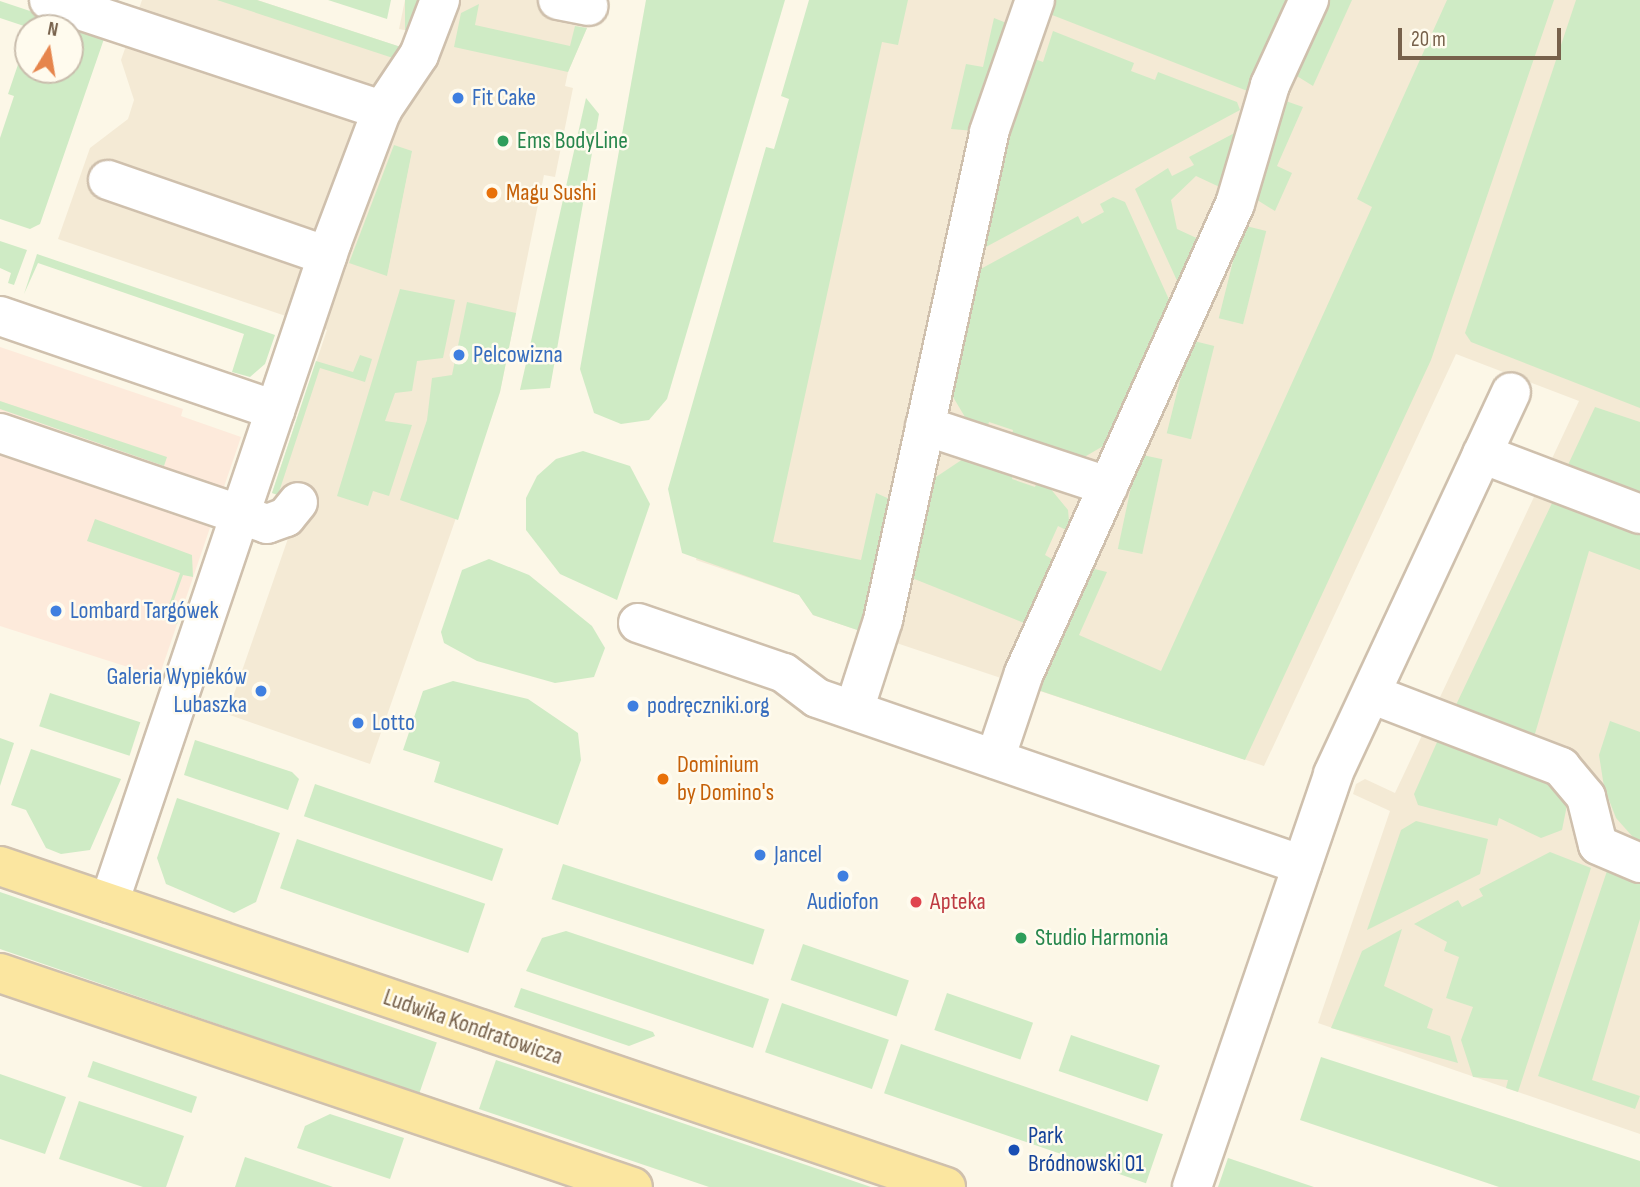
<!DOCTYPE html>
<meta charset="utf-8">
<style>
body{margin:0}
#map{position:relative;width:1640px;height:1187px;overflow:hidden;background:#fcf7e7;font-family:"Sofia Sans Condensed",sans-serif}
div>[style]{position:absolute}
.residential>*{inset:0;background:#f4ead5}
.commercial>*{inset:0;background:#fdeadb}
.green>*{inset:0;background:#cfebc5;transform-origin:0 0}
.roads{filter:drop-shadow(2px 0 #cfc0ad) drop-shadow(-2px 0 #cfc0ad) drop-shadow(0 2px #cfc0ad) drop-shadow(0 -2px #cfc0ad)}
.minor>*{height:38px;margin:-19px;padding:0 19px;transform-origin:19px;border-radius:19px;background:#fff}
.major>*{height:38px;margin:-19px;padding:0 19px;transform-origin:19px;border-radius:19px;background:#fbe6a0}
.dots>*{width:19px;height:19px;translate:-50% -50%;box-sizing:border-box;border:4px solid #fffbee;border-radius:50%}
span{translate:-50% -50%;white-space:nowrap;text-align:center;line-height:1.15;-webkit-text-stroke:5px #fffbee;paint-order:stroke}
.shop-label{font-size:24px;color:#366cbe}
.left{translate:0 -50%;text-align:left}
.right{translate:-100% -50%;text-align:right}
.leisure-label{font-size:24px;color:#27864d}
.food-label{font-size:24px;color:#c56008}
.health-label{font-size:24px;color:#be3a42}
.street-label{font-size:24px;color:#77614b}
.transit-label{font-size:24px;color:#164399}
.north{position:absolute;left:14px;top:14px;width:70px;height:70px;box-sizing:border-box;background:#fffbee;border:2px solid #c9bdad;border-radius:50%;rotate:11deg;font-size:19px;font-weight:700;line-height:28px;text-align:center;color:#77614b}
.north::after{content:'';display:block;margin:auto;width:24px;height:32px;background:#e6854c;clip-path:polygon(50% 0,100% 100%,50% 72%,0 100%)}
.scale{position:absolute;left:1398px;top:28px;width:163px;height:32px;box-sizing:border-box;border:4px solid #77614b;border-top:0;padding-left:9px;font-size:21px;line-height:24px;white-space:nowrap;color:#77614b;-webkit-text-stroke:5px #fffbee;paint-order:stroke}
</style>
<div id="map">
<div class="residential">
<div style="clip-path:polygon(142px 0,257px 0,410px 50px,414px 32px,399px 29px,405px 0,599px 0,568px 72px,565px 86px,573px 88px,555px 177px,544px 175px,500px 392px,370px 764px,227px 714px,300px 504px,272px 493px,327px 330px,58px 239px,90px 148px,128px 119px,134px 100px,121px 60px)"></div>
<div style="clip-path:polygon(820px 0,1595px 0,1640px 376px,1640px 1134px,1318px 1023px,1390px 811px,1353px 794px,1356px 784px,1365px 779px,1395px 793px,1579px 401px,1456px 354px,1264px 766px,813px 615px,799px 595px,696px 560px)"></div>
</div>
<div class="commercial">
<div style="clip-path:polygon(0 347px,183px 409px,181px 416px,241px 437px,159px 677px,0 626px)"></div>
</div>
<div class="green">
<div style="clip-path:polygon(217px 0,257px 0,410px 50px,405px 62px)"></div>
<div style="clip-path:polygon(328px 0,391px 0,387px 19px)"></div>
<div style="left:405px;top:0;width:16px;height:30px"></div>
<div style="clip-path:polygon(646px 0,785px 0,667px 399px,649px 420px,621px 424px,594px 413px,580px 369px)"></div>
<div style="clip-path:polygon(809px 0,908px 0,898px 45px,882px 42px,773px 542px,861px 560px,876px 493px,894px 501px,866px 633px,813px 615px,799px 595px,682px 553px,668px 489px,766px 147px,774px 149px,789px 99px,781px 96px)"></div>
<div style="clip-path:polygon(1050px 0,1293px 0,1250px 92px,1047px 13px)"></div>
<div style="clip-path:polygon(1325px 0,1352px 0,1313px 86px,1292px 73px)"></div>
<div style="clip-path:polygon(1447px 0,1554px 0,1431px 360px,1245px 760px,1032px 688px,1086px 567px,1107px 572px,1079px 635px,1161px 671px,1372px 207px,1357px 199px)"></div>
<div style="clip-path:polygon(1576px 0,1640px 0,1640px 408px,1471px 342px,1465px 333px)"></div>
<div style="clip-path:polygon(0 1px,105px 36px,40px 224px,30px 229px,0 219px,0 138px,14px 96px,8px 94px,28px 35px,28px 70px,70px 70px,70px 28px,30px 28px,0 18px)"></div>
<div style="clip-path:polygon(479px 4px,475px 25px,570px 46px,575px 26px,587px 28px,568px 72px,454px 47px,461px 13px)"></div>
<div style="clip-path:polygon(994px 18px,1014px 26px,975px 131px,951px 129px,966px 64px,983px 67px)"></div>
<div style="clip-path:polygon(1053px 31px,1134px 63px,1131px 71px,1155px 80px,1158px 72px,1237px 102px,1240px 110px,984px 248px,980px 245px,999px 151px,1032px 58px,1043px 62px)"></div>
<div style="clip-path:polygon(586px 98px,599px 114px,550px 388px,520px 390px)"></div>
<div style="clip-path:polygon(1280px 99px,1303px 107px,1277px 166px,1292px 173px,1275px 211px,1254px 198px)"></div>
<div style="clip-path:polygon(1244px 128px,1226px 190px,1196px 176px,1171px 200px,1177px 229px,1203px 241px,1179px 285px,1135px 189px,1168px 168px,1172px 176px,1194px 165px,1189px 157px)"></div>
<div style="clip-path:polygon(394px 145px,412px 151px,387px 276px,349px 263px)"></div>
<div style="clip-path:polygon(1113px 197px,1125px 202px,1171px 304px,1110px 442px,1081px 459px,1011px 439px,1013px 430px,989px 422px,986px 431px,968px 422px,950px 392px,977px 271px,1078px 216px,1082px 224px,1104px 212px,1100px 204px)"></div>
<div style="left:1242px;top:225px;width:25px;height:96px;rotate:14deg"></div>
<div style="clip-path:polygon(0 241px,27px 250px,14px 285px,8px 283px,11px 273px,0 268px)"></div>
<div style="clip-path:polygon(37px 254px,275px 335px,265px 364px,250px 377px,232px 372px,244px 334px,38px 263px,24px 294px)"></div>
<div style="clip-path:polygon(400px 289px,455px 300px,443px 358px,417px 361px,412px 391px,395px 393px,385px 421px,412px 425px,389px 496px,373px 491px,368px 506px,337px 496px)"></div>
<div style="clip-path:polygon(467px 302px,516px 313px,500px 392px,458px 520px,400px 500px,427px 420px,432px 378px,452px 375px)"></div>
<div style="left:1190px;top:340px;width:25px;height:96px;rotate:14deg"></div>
<div style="clip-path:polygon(360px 355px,372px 359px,365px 382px,320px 368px,278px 495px,272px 493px,316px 361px,353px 372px)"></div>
<div style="clip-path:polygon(0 401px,167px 457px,164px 466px,0 409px)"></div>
<div style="clip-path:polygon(1595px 407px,1640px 422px,1640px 500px,1567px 467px)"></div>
<div style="clip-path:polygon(583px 451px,630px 466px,650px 504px,617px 600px,560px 574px,526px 530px,526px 498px,537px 476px,556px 459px)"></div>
<div style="left:1138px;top:454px;width:25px;height:97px;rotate:12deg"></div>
<div style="clip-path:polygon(963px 459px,1014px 470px,1012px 479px,1035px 487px,1038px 479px,1045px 482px,1068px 510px,1070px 532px,1058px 526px,1045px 555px,1057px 562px,1029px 625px,907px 576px,930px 481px)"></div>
<div style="clip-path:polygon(1553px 501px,1640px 530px,1640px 570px,1589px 551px,1534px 737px,1455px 707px)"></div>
<div style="clip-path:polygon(95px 519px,192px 555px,193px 577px,183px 575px,171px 608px,181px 612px,177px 624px,164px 620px,180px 573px,87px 541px)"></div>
<div style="clip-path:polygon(489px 559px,529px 575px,592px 626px,605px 648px,594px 677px,555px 683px,477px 661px,444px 643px,441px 632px,462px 570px)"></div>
<div style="clip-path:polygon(453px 681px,528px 699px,578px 733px,581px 760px,558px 825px,434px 782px,440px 762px,403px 750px,423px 691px)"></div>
<div style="left:50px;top:693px;width:95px;height:35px;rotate:18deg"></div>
<div style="clip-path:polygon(1610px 721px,1640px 732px,1640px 845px,1616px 818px,1604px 787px,1599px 755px)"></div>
<div style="clip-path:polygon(0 738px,14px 743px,0 786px)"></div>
<div style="clip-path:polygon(195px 740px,292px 772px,299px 779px,288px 810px,184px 775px)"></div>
<div style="clip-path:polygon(1438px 740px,1544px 774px,1568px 800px,1562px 830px,1541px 838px,1499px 818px,1497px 826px,1418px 805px,1414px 794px)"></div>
<div style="clip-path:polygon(31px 749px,121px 779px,90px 850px,61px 854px,46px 848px,26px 810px,11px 805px)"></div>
<div style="left:315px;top:784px;width:199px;height:34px;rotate:19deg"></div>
<div style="clip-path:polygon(177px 798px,280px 833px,256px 902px,234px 913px,166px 884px,157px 858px)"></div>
<div style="clip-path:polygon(1416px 821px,1488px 839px,1480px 874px,1367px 930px,1401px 830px)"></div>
<div style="left:297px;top:839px;width:199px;height:52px;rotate:19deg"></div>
<div style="clip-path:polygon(1550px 852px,1591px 868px,1518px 1092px,1506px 1088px,1508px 1080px,1473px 1077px,1461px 1040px,1473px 1007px,1446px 998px,1459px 957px,1444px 951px,1447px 942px,1414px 924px,1458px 900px,1462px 907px,1483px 896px,1479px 889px)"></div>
<div style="left:563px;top:864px;width:212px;height:37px;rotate:18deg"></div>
<div style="clip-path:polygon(1608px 868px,1640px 878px,1640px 919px,1592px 1080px,1640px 1096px,1635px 1109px,1538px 1076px)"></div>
<div style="left:0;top:892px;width:462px;height:54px;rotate:19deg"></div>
<div style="clip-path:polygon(1402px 929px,1384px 986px,1433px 1009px,1427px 1028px,1450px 1036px,1458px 1063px,1331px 1028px,1362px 951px)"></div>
<div style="clip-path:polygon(566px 931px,769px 999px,753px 1048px,526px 971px,542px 938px)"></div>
<div style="left:803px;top:944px;width:112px;height:38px;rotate:19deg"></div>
<div style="clip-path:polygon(521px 988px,653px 1032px,655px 1036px,629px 1046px,514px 1007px)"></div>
<div style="left:947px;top:993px;width:91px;height:39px;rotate:19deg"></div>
<div style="left:782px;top:1003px;width:113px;height:52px;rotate:19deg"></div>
<div style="left:1071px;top:1035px;width:94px;height:38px;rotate:19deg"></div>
<div style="left:901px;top:1044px;width:277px;height:52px;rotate:19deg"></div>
<div style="clip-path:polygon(1321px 1057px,1640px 1161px,1640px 1187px,1499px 1187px,1300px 1120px)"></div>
<div style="clip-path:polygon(496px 1060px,871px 1187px,709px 1187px,479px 1109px)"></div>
<div style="left:93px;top:1061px;width:110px;height:17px;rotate:19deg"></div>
<div style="clip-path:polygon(0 1074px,66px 1097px,45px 1154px,0 1139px)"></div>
<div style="clip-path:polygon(79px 1101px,184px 1136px,166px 1187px,143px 1187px,59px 1159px)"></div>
<div style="clip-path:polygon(330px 1114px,404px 1138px,390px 1179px,297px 1148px,305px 1126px)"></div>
<div style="clip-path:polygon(245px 1157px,333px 1187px,235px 1187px)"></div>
<div style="clip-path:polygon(1228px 1158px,1314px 1187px,1218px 1187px)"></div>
</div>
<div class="roads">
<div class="minor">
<div style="left:49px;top:0;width:351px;rotate:18.3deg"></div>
<div style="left:558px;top:0;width:31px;rotate:11deg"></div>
<div style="left:108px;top:180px;width:232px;rotate:19.1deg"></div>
<div style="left:0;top:316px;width:291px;rotate:18.9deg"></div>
<div style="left:925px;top:426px;width:193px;rotate:18.2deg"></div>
<div style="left:0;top:433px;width:282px;rotate:18.8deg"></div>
<div style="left:267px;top:524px;width:20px;rotate:-20deg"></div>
<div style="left:286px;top:517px;width:19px;rotate:-51deg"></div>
<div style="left:1482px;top:454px;width:169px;rotate:20.8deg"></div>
<div style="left:638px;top:623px;width:154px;rotate:18.9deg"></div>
<div style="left:784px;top:673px;width:41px;rotate:37.1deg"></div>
<div style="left:817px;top:698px;width:513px;rotate:19deg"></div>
<div style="left:1371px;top:694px;width:204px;rotate:21deg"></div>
<div style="left:1561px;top:767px;width:39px;rotate:50deg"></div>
<div style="left:1586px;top:797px;width:49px;rotate:76deg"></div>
<div style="left:1598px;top:845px;width:46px;rotate:23.2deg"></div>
<div style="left:854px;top:710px;width:95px;rotate:-72.1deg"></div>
<div style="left:883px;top:620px;width:499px;rotate:-77.7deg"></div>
<div style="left:989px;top:132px;width:140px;rotate:-70.8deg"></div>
<div style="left:995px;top:759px;width:91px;rotate:-71.4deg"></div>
<div style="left:1024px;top:673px;width:514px;rotate:-65.78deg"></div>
<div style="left:1235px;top:204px;width:124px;rotate:-73.6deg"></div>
<div style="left:1270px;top:85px;width:94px;rotate:-65.4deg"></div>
<div style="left:109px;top:903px;width:698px;rotate:-71.36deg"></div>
<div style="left:332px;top:242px;width:141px;rotate:-69.3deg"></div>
<div style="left:382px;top:110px;width:66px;rotate:-56.1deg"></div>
<div style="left:419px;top:55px;width:59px;rotate:-69.1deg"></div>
<div style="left:1192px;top:1187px;width:436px;rotate:-71.1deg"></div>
<div style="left:1333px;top:774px;width:421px;rotate:-65deg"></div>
</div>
<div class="major">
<div style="left:0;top:866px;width:999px;rotate:18.74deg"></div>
<div style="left:0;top:973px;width:668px;rotate:18.68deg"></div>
</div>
</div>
<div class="dots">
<div style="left:458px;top:98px;background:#3f7fe0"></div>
<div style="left:503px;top:141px;background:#2e9e5b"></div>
<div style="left:492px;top:193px;background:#e8710a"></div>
<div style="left:459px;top:355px;background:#3f7fe0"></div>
<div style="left:56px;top:611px;background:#3f7fe0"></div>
<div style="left:261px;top:691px;background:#3f7fe0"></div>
<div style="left:633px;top:706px;background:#3f7fe0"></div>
<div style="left:358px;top:723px;background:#3f7fe0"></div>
<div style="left:663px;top:779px;background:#e8710a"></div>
<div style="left:760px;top:855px;background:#3f7fe0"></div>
<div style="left:843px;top:876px;background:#3f7fe0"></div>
<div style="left:916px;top:902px;background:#e0444e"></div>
<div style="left:1021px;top:938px;background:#2e9e5b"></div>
<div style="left:1014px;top:1150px;background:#1a4fb4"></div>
</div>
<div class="shop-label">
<span class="left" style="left:472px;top:98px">Fit Cake</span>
<span class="left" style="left:473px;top:355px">Pelcowizna</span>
<span class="left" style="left:70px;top:611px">Lombard Targówek</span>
<span class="right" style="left:247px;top:691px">Galeria Wypieków<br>Lubaszka</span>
<span class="left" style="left:647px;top:706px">podręczniki.org</span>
<span class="left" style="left:372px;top:723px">Lotto</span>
<span class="left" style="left:774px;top:855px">Jancel</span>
<span style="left:843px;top:902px">Audiofon</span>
</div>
<div class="leisure-label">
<span class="left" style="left:517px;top:141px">Ems BodyLine</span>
<span class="left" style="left:1035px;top:938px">Studio Harmonia</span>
</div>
<div class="food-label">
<span class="left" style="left:506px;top:193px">Magu Sushi</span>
<span class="left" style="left:677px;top:779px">Dominium<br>by Domino's</span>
</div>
<div class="health-label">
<span class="left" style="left:930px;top:902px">Apteka</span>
</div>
<div class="street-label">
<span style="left:473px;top:1027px;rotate:19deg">Ludwika Kondratowicza</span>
</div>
<div class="transit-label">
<span class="left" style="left:1028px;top:1150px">Park<br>Bródnowski 01</span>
</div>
<div class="north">N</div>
<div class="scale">20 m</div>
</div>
